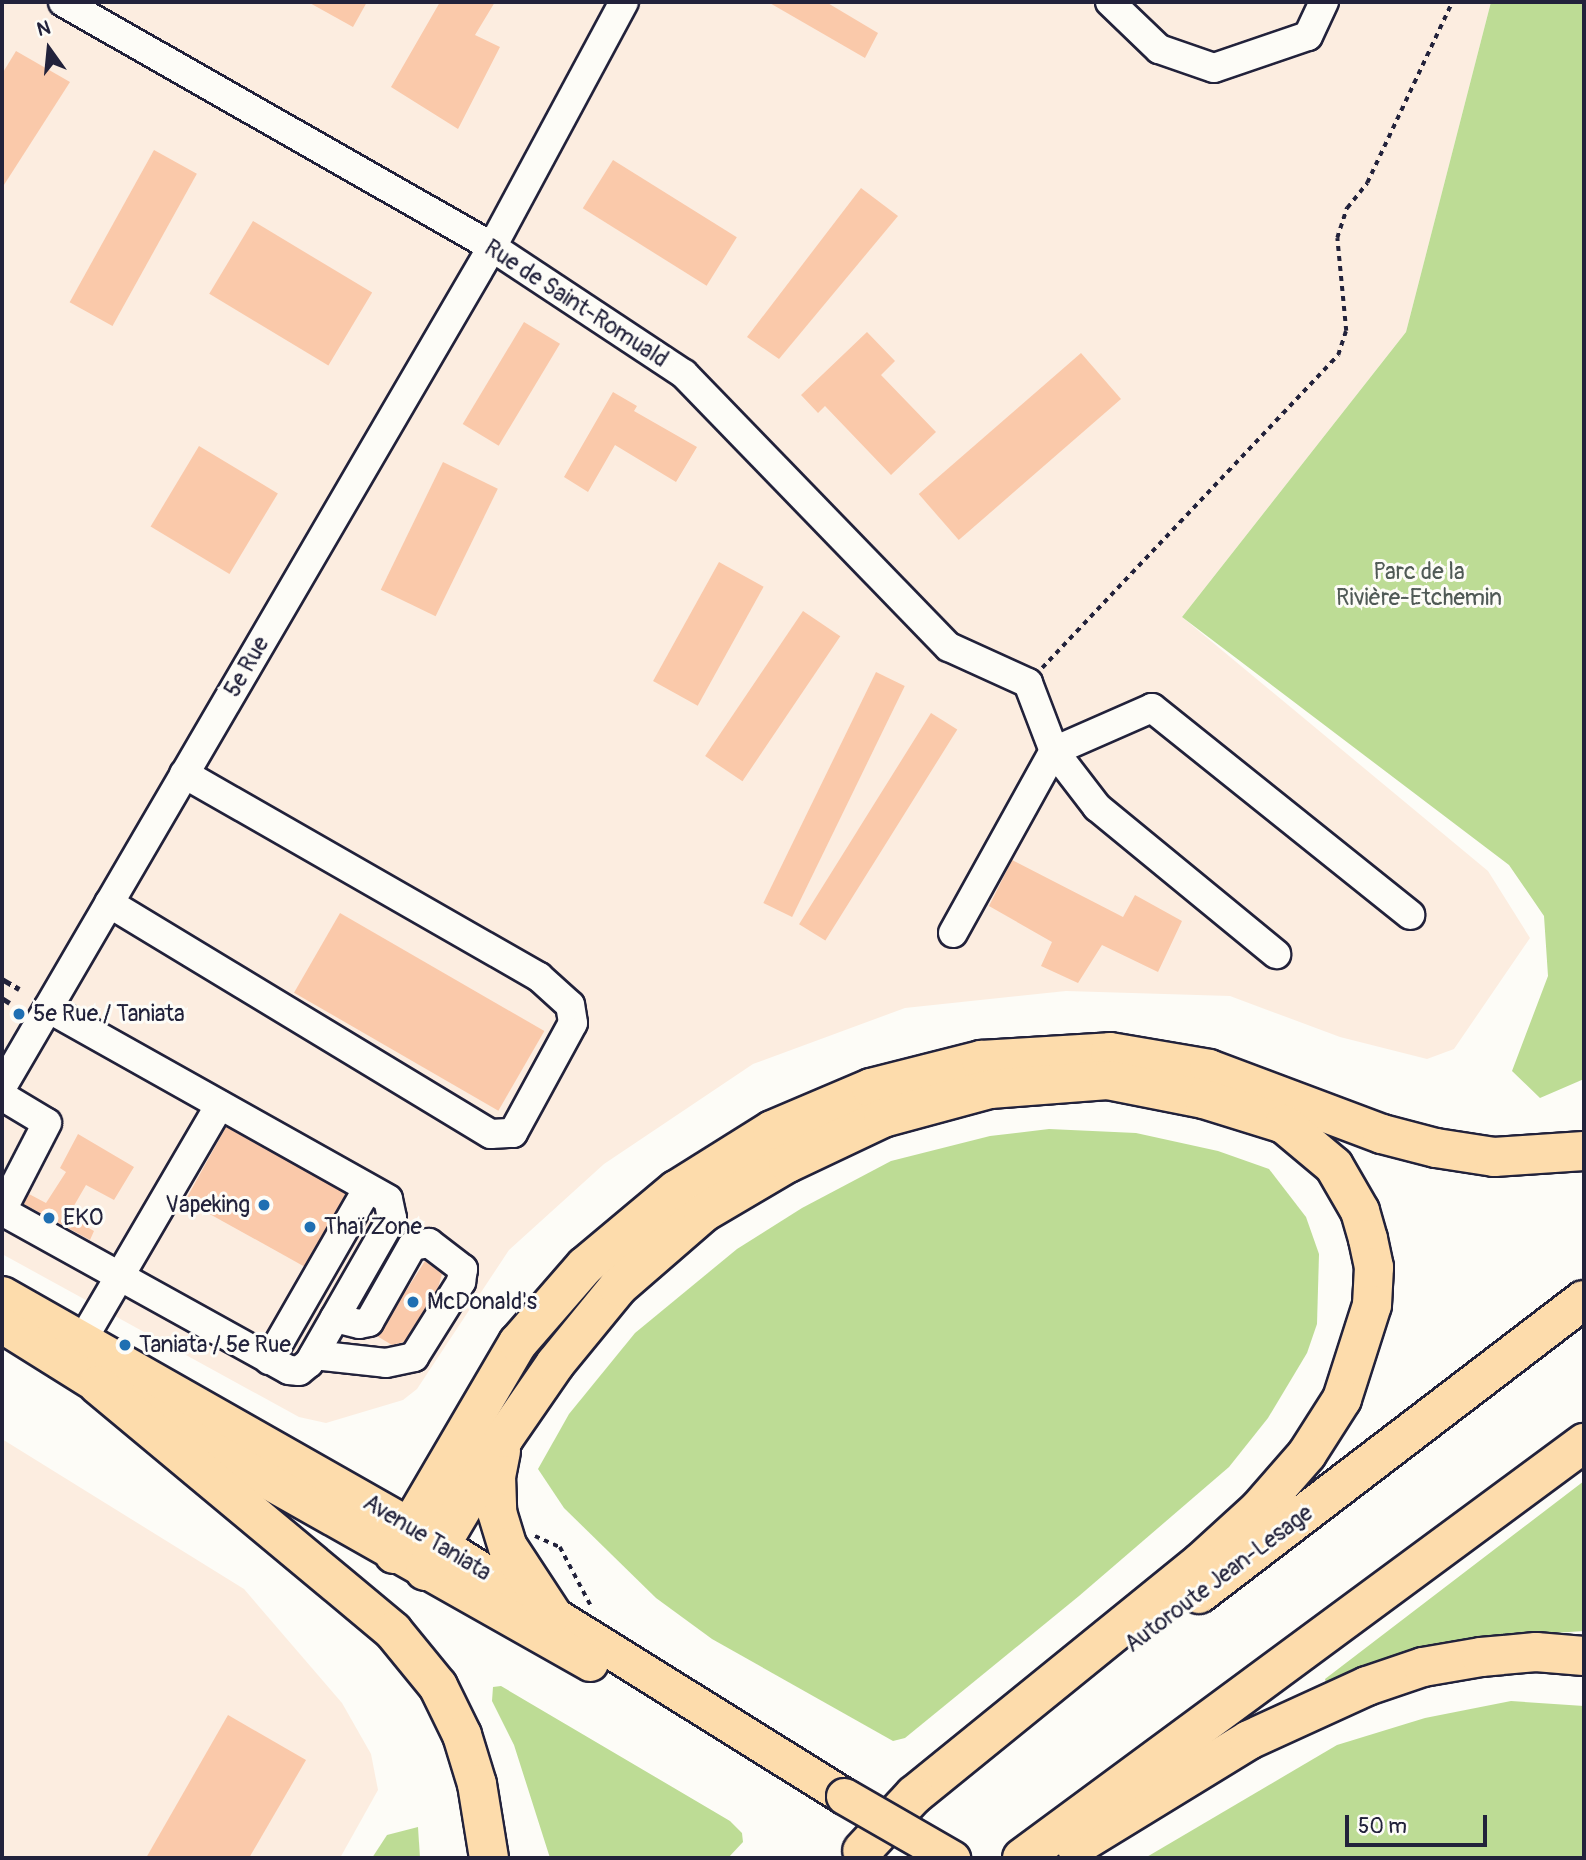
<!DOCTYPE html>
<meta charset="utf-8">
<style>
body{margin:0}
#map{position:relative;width:1586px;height:1860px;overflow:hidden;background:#fdfcf7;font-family:Pangolin,sans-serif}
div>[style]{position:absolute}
.built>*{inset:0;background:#fcede0}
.green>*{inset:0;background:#bddc95}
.building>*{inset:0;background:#fac9aa;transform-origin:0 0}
.path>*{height:3.5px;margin-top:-1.75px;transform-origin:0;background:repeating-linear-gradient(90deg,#22223b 0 5px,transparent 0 10px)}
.roads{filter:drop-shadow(2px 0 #22223b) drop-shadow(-2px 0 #22223b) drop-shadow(0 2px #22223b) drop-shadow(0 -2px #22223b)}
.minor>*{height:28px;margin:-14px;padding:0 14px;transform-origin:14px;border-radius:14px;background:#fdfcf7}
.major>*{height:35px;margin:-17.5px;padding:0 17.5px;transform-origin:17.5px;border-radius:17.5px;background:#fddcac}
.highway>*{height:38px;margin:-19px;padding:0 19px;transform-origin:19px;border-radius:19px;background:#fddcac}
.rail>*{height:5px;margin-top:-2.5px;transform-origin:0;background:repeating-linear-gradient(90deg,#22223b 0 10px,transparent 0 15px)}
.bridges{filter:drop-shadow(2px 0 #22223b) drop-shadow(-2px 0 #22223b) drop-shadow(0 2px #22223b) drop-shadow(0 -2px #22223b)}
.major-bridge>*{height:35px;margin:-17.5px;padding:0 17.5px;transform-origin:17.5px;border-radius:17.5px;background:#fddcac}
.dots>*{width:19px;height:19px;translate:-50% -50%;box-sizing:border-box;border:4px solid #fdfcf7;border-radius:50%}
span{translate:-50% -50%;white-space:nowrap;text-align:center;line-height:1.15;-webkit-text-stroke:6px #fdfcf7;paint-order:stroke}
.street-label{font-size:23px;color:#22223b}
.park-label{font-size:23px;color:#505a56}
.poi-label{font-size:23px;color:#22223b}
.left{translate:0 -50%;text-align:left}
.right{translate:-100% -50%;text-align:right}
.frame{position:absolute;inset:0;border:4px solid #22223b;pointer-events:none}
.north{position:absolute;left:14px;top:14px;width:70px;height:70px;-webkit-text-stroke:5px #fdfcf7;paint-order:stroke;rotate:345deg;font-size:19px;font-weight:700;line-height:28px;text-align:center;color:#22223b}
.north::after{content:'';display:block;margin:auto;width:24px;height:32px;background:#22223b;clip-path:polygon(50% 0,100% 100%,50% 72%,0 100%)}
.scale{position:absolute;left:1345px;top:1815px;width:142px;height:32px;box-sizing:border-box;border:4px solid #22223b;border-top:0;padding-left:9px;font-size:21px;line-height:24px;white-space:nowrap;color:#22223b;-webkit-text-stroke:5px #fdfcf7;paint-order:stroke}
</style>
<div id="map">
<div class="built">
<div style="clip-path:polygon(2px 2px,1491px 2px,1406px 332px,1182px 617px,1488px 871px,1530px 938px,1454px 1049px,1427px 1059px,1340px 1037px,1230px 996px,1066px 991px,905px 1008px,753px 1064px,604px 1164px,509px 1250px,417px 1389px,403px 1400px,326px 1423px,299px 1417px,2px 1254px)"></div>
<div style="clip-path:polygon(2px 1439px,244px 1589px,342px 1703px,371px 1754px,378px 1790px,340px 1858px,2px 1858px)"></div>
</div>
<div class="green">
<div style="clip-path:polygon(1491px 2px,1584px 2px,1584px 1079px,1540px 1098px,1512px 1071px,1548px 976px,1544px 916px,1509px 865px,1182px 617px,1406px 332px)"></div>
<div style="clip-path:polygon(1049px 1129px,1136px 1133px,1218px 1151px,1269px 1169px,1306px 1217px,1319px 1254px,1317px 1324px,1307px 1353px,1268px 1418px,1229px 1467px,1079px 1596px,905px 1738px,893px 1741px,712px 1639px,656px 1598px,564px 1508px,538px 1469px,569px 1414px,635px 1333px,737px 1249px,802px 1208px,891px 1161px,990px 1136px)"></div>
<div style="clip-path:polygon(1584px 1481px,1584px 1631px,1476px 1638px,1326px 1683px,1325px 1679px)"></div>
<div style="clip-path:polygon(501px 1686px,730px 1821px,742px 1833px,743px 1842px,728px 1858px,550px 1858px,514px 1745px,492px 1701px,493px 1687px)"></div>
<div style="clip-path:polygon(1511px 1701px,1584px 1706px,1584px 1858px,1145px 1858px,1337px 1745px,1425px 1718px)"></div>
<div style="clip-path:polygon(418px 1827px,420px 1858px,372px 1858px,387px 1835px)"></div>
</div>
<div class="building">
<div style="clip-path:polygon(308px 2px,367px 2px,353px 27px)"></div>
<div style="clip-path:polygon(440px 2px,495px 2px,475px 35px,500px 47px,458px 129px,391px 87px)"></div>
<div style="clip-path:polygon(768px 2px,826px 2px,878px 33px,865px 58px)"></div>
<div style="clip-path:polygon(16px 51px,70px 82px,2px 188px,2px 74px)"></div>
<div style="left:154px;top:150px;width:49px;height:174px;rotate:29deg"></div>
<div style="left:613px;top:160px;width:146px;height:57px;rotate:32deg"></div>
<div style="clip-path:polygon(861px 188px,898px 216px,779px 359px,747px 337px)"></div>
<div style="left:253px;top:221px;width:139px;height:85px;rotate:31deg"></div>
<div style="left:524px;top:322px;width:42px;height:119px;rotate:31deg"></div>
<div style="clip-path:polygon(867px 332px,895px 361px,881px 375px,936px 432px,891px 475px,825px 406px,818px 413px,801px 395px)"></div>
<div style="left:1081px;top:353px;width:61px;height:215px;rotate:49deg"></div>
<div style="clip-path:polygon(613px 392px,637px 406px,634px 411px,697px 447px,676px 482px,615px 445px,588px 492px,564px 477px)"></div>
<div style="left:199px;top:446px;width:92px;height:94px;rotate:31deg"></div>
<div style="left:443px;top:462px;width:61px;height:142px;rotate:26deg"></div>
<div style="left:719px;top:562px;width:51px;height:136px;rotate:29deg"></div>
<div style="left:803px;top:611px;width:45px;height:175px;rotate:34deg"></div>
<div style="left:876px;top:672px;width:32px;height:257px;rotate:26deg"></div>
<div style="left:931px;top:713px;width:31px;height:249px;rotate:32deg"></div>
<div style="clip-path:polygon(1012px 860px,1123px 917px,1135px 895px,1182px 921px,1158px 972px,1102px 945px,1078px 983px,1041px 966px,1052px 942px,989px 906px)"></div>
<div style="left:340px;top:913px;width:236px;height:92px;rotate:30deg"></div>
<div style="left:226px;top:1127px;width:137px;height:84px;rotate:29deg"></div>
<div style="clip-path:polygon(78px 1134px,134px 1167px,114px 1200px,86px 1185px,68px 1216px,94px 1231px,90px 1240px,24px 1204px,29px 1194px,46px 1203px,66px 1172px,60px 1168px)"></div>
<div style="clip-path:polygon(425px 1261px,442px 1274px,438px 1288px,404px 1342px,392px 1345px,377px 1336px)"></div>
<div style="clip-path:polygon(228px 1715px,306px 1760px,249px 1858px,146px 1858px)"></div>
</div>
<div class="path">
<div style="left:1042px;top:668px;width:431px;rotate:-46.6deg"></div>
<div style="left:1338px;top:355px;width:25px;rotate:-72deg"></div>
<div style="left:1346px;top:331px;width:93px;rotate:-95.5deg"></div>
<div style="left:1337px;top:238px;width:32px;rotate:-72deg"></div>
<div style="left:1347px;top:208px;width:32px;rotate:-51deg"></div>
<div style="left:1367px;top:183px;width:200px;rotate:-64.8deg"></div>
<div style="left:535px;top:1536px;width:27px;rotate:24deg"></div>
<div style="left:560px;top:1547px;width:67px;rotate:62.3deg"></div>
</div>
<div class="roads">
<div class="minor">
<div style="left:63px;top:2px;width:494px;rotate:29.7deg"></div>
<div style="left:492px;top:247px;width:230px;rotate:33.5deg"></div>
<div style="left:684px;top:374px;width:380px;rotate:45.9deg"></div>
<div style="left:949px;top:647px;width:87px;rotate:24.5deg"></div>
<div style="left:1028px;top:683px;width:73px;rotate:69.1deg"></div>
<div style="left:1054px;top:751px;width:71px;rotate:52.5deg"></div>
<div style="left:1097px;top:807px;width:232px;rotate:39.4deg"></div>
<div style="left:1110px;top:2px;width:68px;rotate:43.8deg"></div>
<div style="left:1159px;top:49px;width:58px;rotate:19.1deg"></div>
<div style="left:1214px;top:68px;width:99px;rotate:-18.8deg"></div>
<div style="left:1308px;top:36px;width:38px;rotate:-65deg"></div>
<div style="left:109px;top:903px;width:446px;rotate:31.2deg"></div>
<div style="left:491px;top:1134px;width:22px;rotate:-3deg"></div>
<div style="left:513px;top:1133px;width:125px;rotate:-61.4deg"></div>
<div style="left:573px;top:1023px;width:18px;rotate:-99deg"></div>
<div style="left:570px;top:1005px;width:42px;rotate:-137.9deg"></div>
<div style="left:539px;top:977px;width:409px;rotate:-150.2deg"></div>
<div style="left:953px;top:933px;width:208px;rotate:-61deg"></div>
<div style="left:1054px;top:751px;width:107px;rotate:-23.7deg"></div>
<div style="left:1152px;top:708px;width:331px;rotate:38.7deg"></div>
<div style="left:2px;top:1087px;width:972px;rotate:-59.74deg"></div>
<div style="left:492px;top:247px;width:278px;rotate:-61.7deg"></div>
<div style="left:2px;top:1096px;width:52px;rotate:31deg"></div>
<div style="left:47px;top:1123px;width:98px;rotate:117.3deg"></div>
<div style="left:2px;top:1211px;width:328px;rotate:29deg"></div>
<div style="left:289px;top:1370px;width:10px;rotate:6deg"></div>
<div style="left:299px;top:1371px;width:13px;rotate:-39deg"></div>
<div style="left:309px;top:1363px;width:167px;rotate:-60.2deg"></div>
<div style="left:392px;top:1218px;width:19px;rotate:-102deg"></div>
<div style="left:388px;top:1199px;width:390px;rotate:-150.7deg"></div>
<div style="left:83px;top:1339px;width:271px;rotate:-59.7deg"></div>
<div style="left:314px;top:1355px;width:72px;rotate:6.3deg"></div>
<div style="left:386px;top:1363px;width:29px;rotate:-12deg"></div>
<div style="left:414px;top:1357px;width:89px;rotate:-57.9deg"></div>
<div style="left:461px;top:1282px;width:13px;rotate:-81deg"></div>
<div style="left:463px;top:1269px;width:43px;rotate:-142.6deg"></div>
<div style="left:429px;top:1243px;width:17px;rotate:170deg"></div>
<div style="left:412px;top:1246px;width:87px;rotate:119.5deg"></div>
<div style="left:369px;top:1322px;width:10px;rotate:169deg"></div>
<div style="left:359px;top:1324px;width:25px;rotate:-166deg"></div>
<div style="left:269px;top:1360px;width:198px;rotate:-60.1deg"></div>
</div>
<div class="major">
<div style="left:2px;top:1294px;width:470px;rotate:29.6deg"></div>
<div style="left:411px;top:1526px;width:510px;rotate:31.95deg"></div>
<div style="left:2px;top:1325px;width:113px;rotate:32deg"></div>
<div style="left:98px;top:1385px;width:565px;rotate:29.47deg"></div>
</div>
<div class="highway">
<div style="left:98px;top:1385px;width:384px;rotate:39.8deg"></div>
<div style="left:393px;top:1631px;width:71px;rotate:50.7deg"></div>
<div style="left:438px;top:1686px;width:55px;rotate:63.9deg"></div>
<div style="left:462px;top:1735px;width:51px;rotate:73deg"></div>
<div style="left:477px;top:1784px;width:75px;rotate:80.8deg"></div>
<div style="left:501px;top:1451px;width:25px;rotate:101deg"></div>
<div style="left:496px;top:1476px;width:36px;rotate:88deg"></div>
<div style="left:497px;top:1512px;width:37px;rotate:73deg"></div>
<div style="left:508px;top:1547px;width:80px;rotate:56.7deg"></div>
<div style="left:394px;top:1554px;width:245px;rotate:-59.6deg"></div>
<div style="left:518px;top:1343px;width:102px;rotate:-49deg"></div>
<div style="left:585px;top:1266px;width:119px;rotate:-39.9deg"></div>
<div style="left:676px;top:1190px;width:113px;rotate:-32deg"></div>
<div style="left:772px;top:1130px;width:108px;rotate:-23deg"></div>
<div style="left:871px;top:1088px;width:114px;rotate:-14.3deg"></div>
<div style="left:981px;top:1060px;width:129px;rotate:-3.5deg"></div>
<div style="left:1110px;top:1052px;width:100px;rotate:9.7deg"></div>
<div style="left:1209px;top:1069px;width:185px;rotate:20.6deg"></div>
<div style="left:1382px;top:1134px;width:56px;rotate:14.5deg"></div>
<div style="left:1436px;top:1148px;width:59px;rotate:8.8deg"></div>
<div style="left:1494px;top:1157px;width:90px;rotate:-3.8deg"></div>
<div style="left:425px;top:1571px;width:155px;rotate:-59.3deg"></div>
<div style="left:504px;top:1438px;width:90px;rotate:-55.4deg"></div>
<div style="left:555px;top:1364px;width:99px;rotate:-50.7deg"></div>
<div style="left:618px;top:1287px;width:113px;rotate:-41deg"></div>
<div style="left:703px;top:1213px;width:99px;rotate:-30.5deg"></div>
<div style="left:788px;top:1163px;width:105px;rotate:-25.3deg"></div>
<div style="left:883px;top:1118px;width:111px;rotate:-15.2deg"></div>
<div style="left:990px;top:1089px;width:118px;rotate:-4.4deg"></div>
<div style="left:1108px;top:1080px;width:98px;rotate:11.2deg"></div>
<div style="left:1204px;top:1099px;width:84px;rotate:17.4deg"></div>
<div style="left:1284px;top:1124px;width:65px;rotate:40deg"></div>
<div style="left:1334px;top:1166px;width:52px;rotate:60deg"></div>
<div style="left:1360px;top:1211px;width:29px;rotate:74deg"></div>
<div style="left:1368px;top:1239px;width:29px;rotate:78deg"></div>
<div style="left:1374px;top:1267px;width:38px;rotate:93deg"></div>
<div style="left:1372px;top:1305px;width:99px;rotate:107.7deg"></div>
<div style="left:1342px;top:1399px;width:65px;rotate:122.5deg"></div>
<div style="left:1307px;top:1454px;width:73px;rotate:131.1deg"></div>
<div style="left:1259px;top:1509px;width:79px;rotate:137.6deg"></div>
<div style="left:1201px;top:1562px;width:370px;rotate:140.9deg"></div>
<div style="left:914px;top:1795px;width:76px;rotate:132.9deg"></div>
<div style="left:1199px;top:1594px;width:484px;rotate:-37.4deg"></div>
<div style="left:1076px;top:1846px;width:203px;rotate:-31.5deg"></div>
<div style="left:1249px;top:1740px;width:130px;rotate:-24.6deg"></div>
<div style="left:1367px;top:1686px;width:59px;rotate:-18.7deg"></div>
<div style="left:1423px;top:1667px;width:59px;rotate:-9.8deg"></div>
<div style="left:1481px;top:1657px;width:55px;rotate:-5.2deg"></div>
<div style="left:1536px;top:1652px;width:48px;rotate:4.8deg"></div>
<div style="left:1022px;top:1858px;width:699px;rotate:-36.44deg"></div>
</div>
</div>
<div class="rail">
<div style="left:2px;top:979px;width:20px;rotate:30deg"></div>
<div style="left:2px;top:998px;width:9px;rotate:32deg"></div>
</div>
<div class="bridges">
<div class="major-bridge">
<div style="left:844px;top:1796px;width:125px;rotate:29.9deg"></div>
</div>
</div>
<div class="dots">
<div style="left:19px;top:1014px;background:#1f6fb2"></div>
<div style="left:264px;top:1205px;background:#1f6fb2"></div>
<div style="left:49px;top:1218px;background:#1f6fb2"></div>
<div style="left:310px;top:1227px;background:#1f6fb2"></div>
<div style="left:413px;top:1302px;background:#1f6fb2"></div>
<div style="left:125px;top:1345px;background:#1f6fb2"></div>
</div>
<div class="street-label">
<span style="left:576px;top:304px;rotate:33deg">Rue de Saint-Romuald</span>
<span style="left:247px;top:667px;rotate:-60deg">5e Rue</span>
<span style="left:427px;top:1538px;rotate:31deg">Avenue Taniata</span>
<span style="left:1219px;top:1579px;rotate:-37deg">Autoroute Jean-Lesage</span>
</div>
<div class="park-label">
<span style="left:1419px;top:585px">Parc de la<br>Rivière-Etchemin</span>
</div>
<div class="poi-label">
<span class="left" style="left:33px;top:1014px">5e Rue / Taniata</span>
<span class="right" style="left:250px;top:1205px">Vapeking</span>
<span class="left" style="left:63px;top:1218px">EKO</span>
<span class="left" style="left:324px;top:1227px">Thaï Zone</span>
<span class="left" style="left:427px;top:1302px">McDonald's</span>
<span class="left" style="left:139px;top:1345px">Taniata / 5e Rue</span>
</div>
<div class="frame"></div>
<div class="north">N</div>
<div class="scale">50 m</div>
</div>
